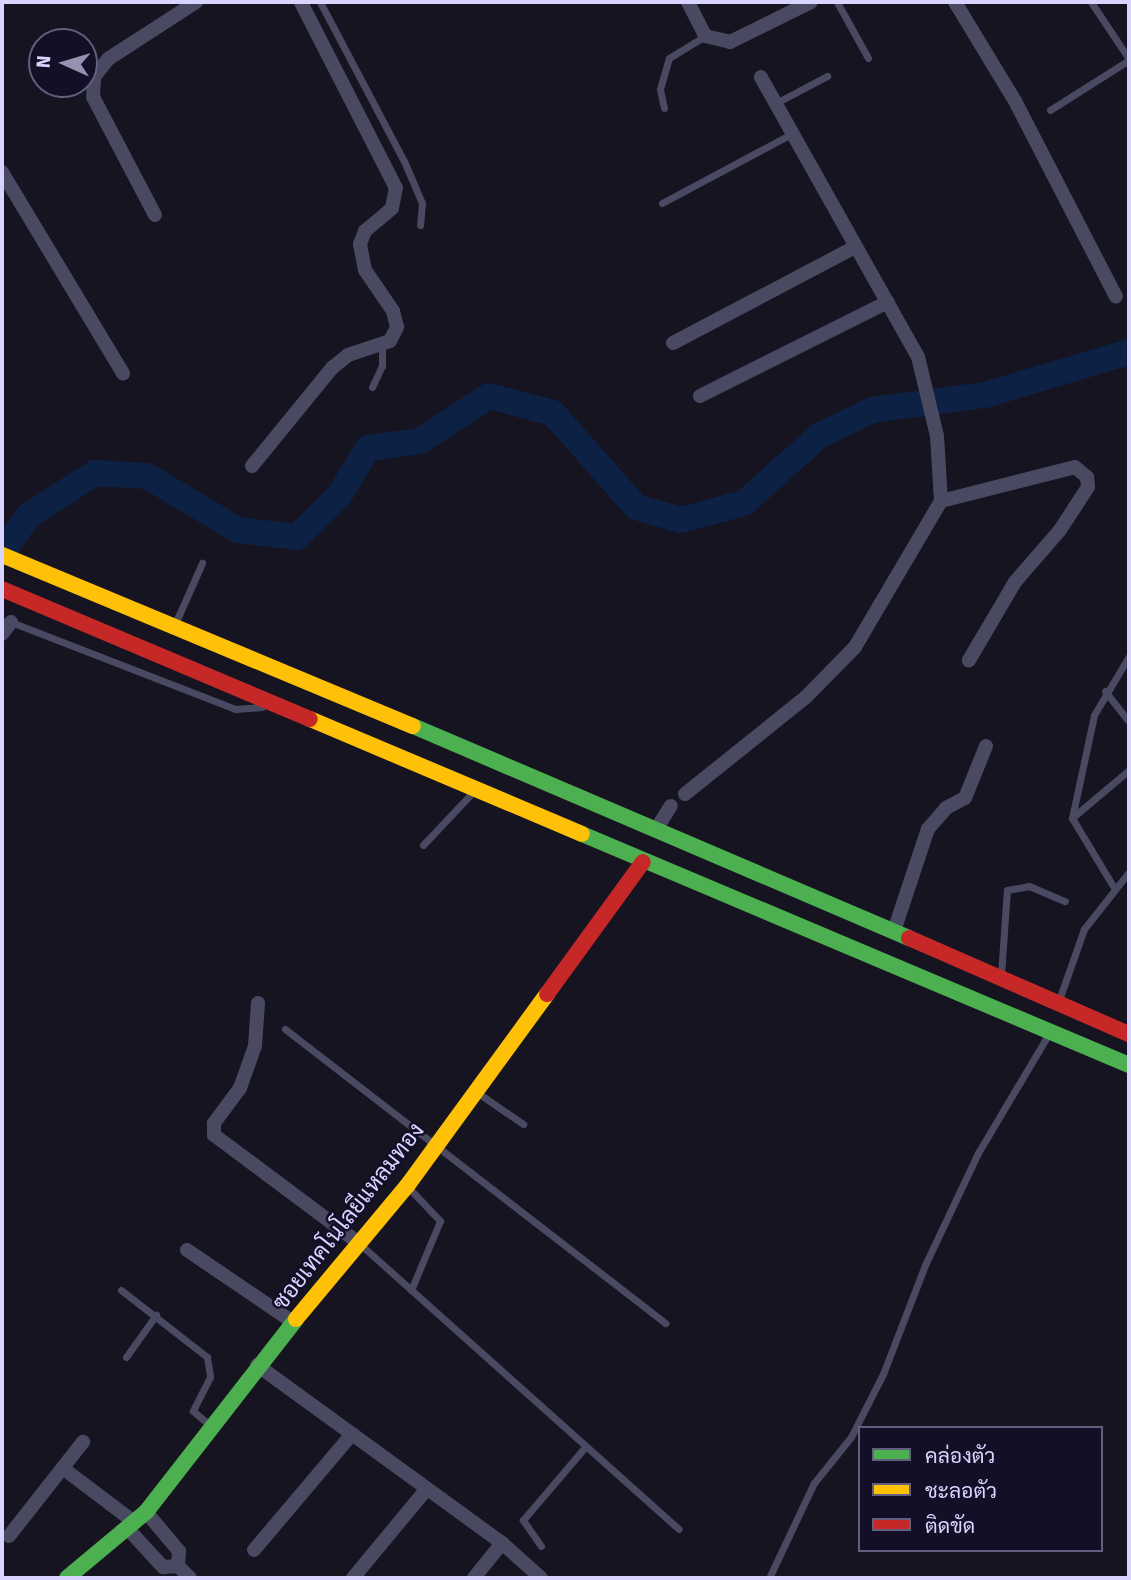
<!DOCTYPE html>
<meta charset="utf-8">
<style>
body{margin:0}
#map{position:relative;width:1131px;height:1580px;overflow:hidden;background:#161421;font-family:"Fira Sans",Sarabun,sans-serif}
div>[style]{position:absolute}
.river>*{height:26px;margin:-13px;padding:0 13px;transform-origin:13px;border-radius:13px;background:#0d2144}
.lane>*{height:7px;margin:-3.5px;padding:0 3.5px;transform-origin:3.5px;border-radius:3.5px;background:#4a4962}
.street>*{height:14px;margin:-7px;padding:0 7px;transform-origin:7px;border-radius:7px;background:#4a4962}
.fast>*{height:16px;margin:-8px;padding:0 8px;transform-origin:8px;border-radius:8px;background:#4caf50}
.slow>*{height:16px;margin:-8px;padding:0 8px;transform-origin:8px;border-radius:8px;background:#ffc107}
.jam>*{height:16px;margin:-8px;padding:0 8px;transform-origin:8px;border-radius:8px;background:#c62828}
span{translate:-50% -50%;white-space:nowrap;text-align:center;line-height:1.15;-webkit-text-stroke:5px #130f26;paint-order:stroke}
.street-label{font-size:23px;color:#d9d4ff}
.frame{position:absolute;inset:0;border:4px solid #d9d4ff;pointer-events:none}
.legend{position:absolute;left:858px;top:1426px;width:245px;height:126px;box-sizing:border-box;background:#130f26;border:2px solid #625e7d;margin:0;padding:9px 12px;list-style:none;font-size:21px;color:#d9d4ff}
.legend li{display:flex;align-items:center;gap:14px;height:35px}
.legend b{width:35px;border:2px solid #625e7d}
.north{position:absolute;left:28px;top:28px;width:70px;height:70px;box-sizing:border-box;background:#130f26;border:2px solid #625e7d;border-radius:50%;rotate:274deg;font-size:19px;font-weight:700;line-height:28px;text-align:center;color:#d9d4ff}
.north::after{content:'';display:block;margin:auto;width:24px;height:32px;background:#9591b1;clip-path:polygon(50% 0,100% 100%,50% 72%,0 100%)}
</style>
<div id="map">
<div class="river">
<div style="left:2px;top:553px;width:45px;rotate:-54.9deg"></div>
<div style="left:28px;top:516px;width:80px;rotate:-32.7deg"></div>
<div style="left:95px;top:473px;width:52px;rotate:3.3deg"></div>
<div style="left:147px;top:476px;width:106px;rotate:30.7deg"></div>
<div style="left:238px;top:530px;width:59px;rotate:6.8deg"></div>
<div style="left:297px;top:537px;width:59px;rotate:-44.3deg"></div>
<div style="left:339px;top:496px;width:56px;rotate:-58.9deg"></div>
<div style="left:368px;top:448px;width:52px;rotate:-7.7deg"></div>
<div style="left:420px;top:441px;width:82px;rotate:-33.1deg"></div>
<div style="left:489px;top:396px;width:66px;rotate:14.9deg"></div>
<div style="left:553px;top:413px;width:125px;rotate:48.6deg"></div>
<div style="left:636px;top:507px;width:47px;rotate:16.1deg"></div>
<div style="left:681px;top:520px;width:65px;rotate:-15.1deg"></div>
<div style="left:744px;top:503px;width:101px;rotate:-41.8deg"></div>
<div style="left:819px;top:436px;width:59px;rotate:-26.1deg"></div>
<div style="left:872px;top:410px;width:114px;rotate:-7.6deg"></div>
<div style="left:985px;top:395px;width:150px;rotate:-16.6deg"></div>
</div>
<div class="lane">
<div style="left:320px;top:2px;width:180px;rotate:62.2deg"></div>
<div style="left:404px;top:161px;width:46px;rotate:66.8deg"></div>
<div style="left:422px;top:203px;width:22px;rotate:95deg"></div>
<div style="left:837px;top:2px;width:64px;rotate:61deg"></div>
<div style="left:1091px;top:2px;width:69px;rotate:56.3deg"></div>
<div style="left:776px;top:103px;width:58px;rotate:-27.9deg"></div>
<div style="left:664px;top:108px;width:19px;rotate:-102deg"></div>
<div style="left:660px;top:89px;width:32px;rotate:-74deg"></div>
<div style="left:669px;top:58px;width:42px;rotate:-31.4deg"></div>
<div style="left:1050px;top:110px;width:93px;rotate:-32.3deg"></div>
<div style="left:662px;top:203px;width:149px;rotate:-28.1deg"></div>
<div style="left:372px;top:387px;width:23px;rotate:-65deg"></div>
<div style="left:382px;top:366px;width:22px;rotate:-90deg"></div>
<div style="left:11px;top:622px;width:240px;rotate:21.2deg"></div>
<div style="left:235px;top:709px;width:27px;rotate:-4deg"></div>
<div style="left:175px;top:624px;width:67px;rotate:-66.1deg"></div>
<div style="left:1105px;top:691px;width:39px;rotate:52deg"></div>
<div style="left:1072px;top:818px;width:105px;rotate:-77.9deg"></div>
<div style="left:1094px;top:715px;width:69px;rotate:-59.3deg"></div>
<div style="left:423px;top:845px;width:73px;rotate:-46.7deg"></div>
<div style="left:1113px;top:886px;width:79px;rotate:-121.1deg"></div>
<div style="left:1072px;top:818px;width:75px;rotate:-40.1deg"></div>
<div style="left:1001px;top:975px;width:85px;rotate:-86deg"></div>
<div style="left:1007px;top:890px;width:22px;rotate:-10deg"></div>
<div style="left:1029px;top:886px;width:39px;rotate:23deg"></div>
<div style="left:1059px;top:1000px;width:75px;rotate:-70.6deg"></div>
<div style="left:1084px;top:929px;width:73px;rotate:-51.7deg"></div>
<div style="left:285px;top:1029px;width:481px;rotate:37.7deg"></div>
<div style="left:478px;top:1093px;width:55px;rotate:34.6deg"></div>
<div style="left:408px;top:1187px;width:47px;rotate:46.7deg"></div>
<div style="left:440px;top:1221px;width:75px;rotate:112.8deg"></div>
<div style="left:361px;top:1245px;width:426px;rotate:41.8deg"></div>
<div style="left:121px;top:1290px;width:109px;rotate:37.9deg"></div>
<div style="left:207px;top:1357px;width:20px;rotate:81deg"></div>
<div style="left:210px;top:1377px;width:38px;rotate:117deg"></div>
<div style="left:193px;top:1411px;width:23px;rotate:40deg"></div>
<div style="left:126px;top:1357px;width:52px;rotate:-54.5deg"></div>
<div style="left:541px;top:1546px;width:32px;rotate:-125deg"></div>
<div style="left:523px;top:1520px;width:97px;rotate:-49.6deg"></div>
<div style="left:769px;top:1578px;width:105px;rotate:-64.7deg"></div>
<div style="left:814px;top:1483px;width:59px;rotate:-51.2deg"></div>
<div style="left:851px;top:1437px;width:71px;rotate:-63.1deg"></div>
<div style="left:883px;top:1374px;width:117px;rotate:-68.9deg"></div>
<div style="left:925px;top:1265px;width:124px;rotate:-64.7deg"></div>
<div style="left:978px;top:1153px;width:137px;rotate:-59.3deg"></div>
</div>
<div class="street">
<div style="left:688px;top:2px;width:38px;rotate:63deg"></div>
<div style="left:705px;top:36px;width:26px;rotate:13deg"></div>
<div style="left:730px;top:42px;width:90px;rotate:-26.3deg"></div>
<div style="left:955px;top:2px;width:116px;rotate:58.8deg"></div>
<div style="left:1015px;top:101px;width:220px;rotate:62.7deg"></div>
<div style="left:2px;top:172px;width:235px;rotate:59deg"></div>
<div style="left:155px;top:215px;width:133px;rotate:-117.7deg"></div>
<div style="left:93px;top:97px;width:20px;rotate:-87deg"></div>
<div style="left:94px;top:77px;width:23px;rotate:-52deg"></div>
<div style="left:108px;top:59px;width:105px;rotate:-32.9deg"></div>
<div style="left:673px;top:343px;width:206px;rotate:-27.8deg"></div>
<div style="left:700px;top:396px;width:210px;rotate:-26.6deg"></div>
<div style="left:252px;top:466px;width:127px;rotate:-50.8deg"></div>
<div style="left:332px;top:368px;width:21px;rotate:-39deg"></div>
<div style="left:348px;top:355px;width:44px;rotate:-18.4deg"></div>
<div style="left:390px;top:341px;width:16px;rotate:-63deg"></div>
<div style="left:397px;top:327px;width:16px;rotate:-104deg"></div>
<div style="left:393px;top:311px;width:50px;rotate:-124.3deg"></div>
<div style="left:365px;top:270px;width:26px;rotate:-101deg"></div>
<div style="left:360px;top:244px;width:14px;rotate:-69deg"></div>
<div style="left:365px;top:231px;width:35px;rotate:-40deg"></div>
<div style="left:392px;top:208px;width:20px;rotate:-79deg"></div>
<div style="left:396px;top:188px;width:209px;rotate:-117.1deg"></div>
<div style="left:941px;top:501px;width:138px;rotate:-14.2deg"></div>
<div style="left:1075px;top:467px;width:16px;rotate:40deg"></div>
<div style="left:1087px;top:477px;width:10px;rotate:84deg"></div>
<div style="left:1088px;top:487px;width:51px;rotate:123.1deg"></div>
<div style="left:1060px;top:530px;width:69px;rotate:130.9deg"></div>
<div style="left:1015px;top:582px;width:91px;rotate:120.5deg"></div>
<div style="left:2px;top:634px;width:15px;rotate:-53deg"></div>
<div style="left:685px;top:794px;width:155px;rotate:-38.7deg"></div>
<div style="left:806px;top:697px;width:70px;rotate:-45.6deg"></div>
<div style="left:855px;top:647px;width:169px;rotate:-59.5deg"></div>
<div style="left:941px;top:501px;width:65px;rotate:-93.5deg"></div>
<div style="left:937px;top:436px;width:81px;rotate:-103.5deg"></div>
<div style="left:918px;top:357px;width:321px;rotate:-119.3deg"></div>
<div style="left:657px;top:828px;width:26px;rotate:-58deg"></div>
<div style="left:894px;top:931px;width:108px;rotate:-71.6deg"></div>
<div style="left:928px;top:829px;width:28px;rotate:-49deg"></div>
<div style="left:946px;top:808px;width:21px;rotate:-28deg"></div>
<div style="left:965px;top:798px;width:56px;rotate:-68deg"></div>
<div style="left:258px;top:1003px;width:43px;rotate:94deg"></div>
<div style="left:255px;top:1046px;width:45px;rotate:109.7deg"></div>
<div style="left:240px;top:1088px;width:44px;rotate:126.6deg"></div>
<div style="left:214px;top:1123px;width:12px;rotate:90deg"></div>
<div style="left:214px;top:1135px;width:182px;rotate:36.7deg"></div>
<div style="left:187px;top:1250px;width:128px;rotate:34.2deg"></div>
<div style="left:257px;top:1365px;width:303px;rotate:36deg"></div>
<div style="left:502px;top:1543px;width:52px;rotate:41.9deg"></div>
<div style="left:64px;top:1469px;width:88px;rotate:37.1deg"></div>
<div style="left:146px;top:1512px;width:51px;rotate:49.8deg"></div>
<div style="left:179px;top:1551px;width:15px;rotate:94deg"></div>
<div style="left:128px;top:1529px;width:52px;rotate:47.4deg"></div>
<div style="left:163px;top:1567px;width:15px;rotate:-4deg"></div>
<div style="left:178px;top:1566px;width:17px;rotate:45deg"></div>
<div style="left:9px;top:1536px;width:120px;rotate:-51.8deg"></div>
<div style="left:254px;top:1550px;width:152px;rotate:-49.8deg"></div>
<div style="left:353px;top:1578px;width:113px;rotate:-50.4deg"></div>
<div style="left:474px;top:1578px;width:45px;rotate:-51.3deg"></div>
</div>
<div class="fast">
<div style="left:413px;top:726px;width:539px;rotate:23.14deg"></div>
<div style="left:582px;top:834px;width:594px;rotate:22.89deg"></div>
<div style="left:67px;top:1578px;width:103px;rotate:-39.9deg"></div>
<div style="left:146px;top:1512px;width:244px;rotate:-52.1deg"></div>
</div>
<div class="slow">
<div style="left:2px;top:555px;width:445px;rotate:22.6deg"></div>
<div style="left:310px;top:719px;width:295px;rotate:22.9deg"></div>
<div style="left:296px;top:1319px;width:173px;rotate:-50.2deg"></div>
<div style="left:407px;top:1186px;width:238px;rotate:-53.9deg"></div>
</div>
<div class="jam">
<div style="left:2px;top:589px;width:334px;rotate:22.9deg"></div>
<div style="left:909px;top:938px;width:240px;rotate:23.6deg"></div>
<div style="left:547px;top:994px;width:163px;rotate:-54deg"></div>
</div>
<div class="street-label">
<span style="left:348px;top:1216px;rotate:-52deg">ซอยเทคโนโลยีแหลมทอง</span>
</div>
<div class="frame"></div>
<ul class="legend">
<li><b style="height:9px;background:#4caf50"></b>คล่องตัว</li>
<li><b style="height:9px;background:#ffc107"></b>ชะลอตัว</li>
<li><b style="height:9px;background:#c62828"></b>ติดขัด</li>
</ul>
<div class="north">N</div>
</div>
